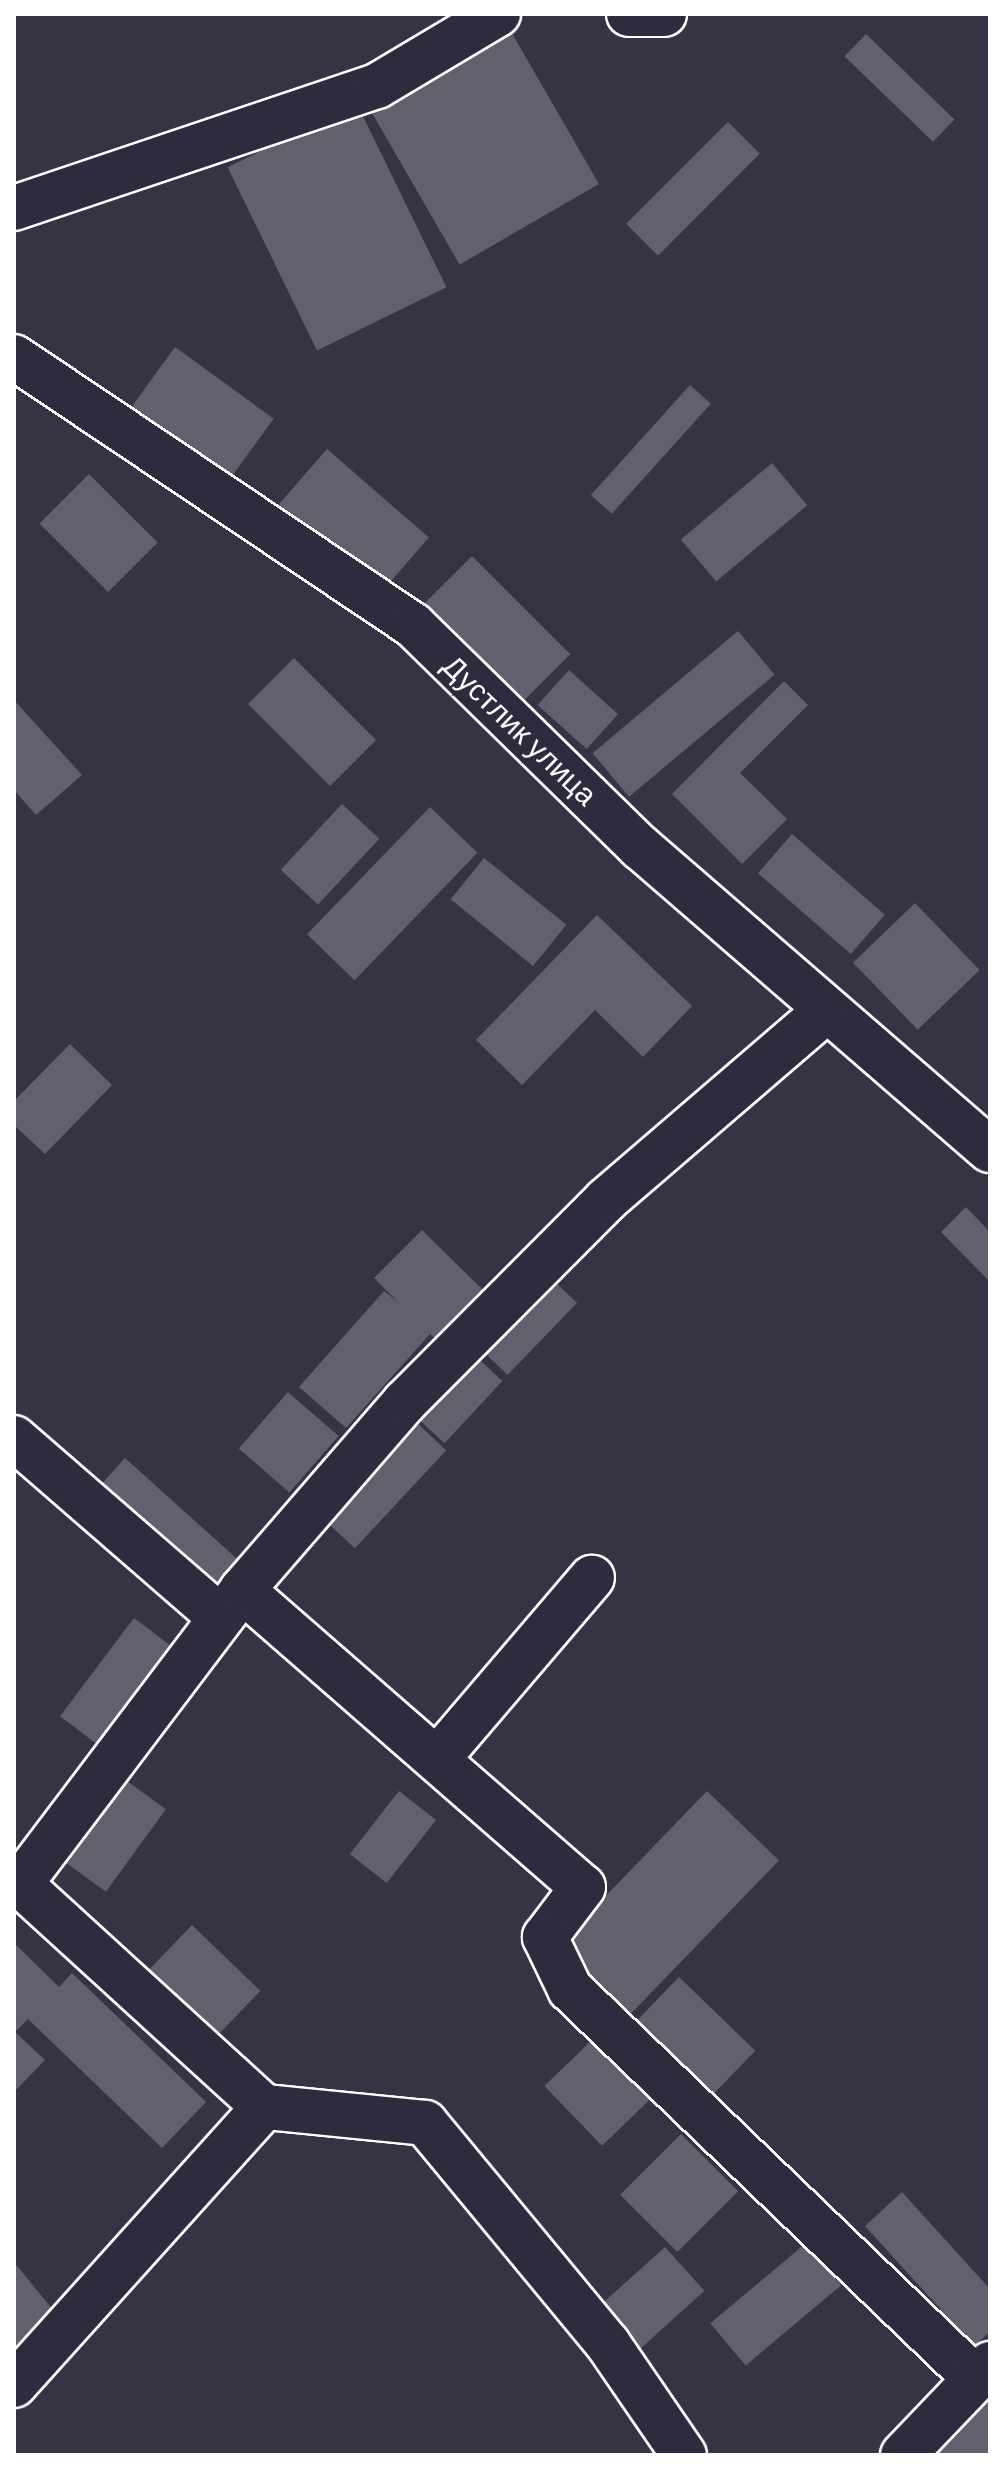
<!DOCTYPE html>
<meta charset="utf-8">
<style>
body{margin:0}
#map{position:relative;width:1004px;height:2469px;overflow:hidden;background:#373345;font-family:"Patrick Hand",sans-serif}
div>[style]{position:absolute}
.building>*{inset:0;background:#635f6d;transform-origin:0 0}
.roads{filter:drop-shadow(2px 0 #fff) drop-shadow(-2px 0 #fff) drop-shadow(0 2px #fff) drop-shadow(0 -2px #fff)}
.minor>*{height:44px;margin:-22px;padding:0 22px;transform-origin:22px;border-radius:22px;background:#2f2a3d}
span{translate:-50% -50%;white-space:nowrap;text-align:center;line-height:1.15;-webkit-text-stroke:8px #2f2a3d;paint-order:stroke}
.street-label{font-size:30px;color:#fff}
.frame{position:absolute;inset:0;border:16px solid #fff;pointer-events:none}
</style>
<div id="map">
<div class="building">
<div style="left:506px;top:23px;width:186px;height:161px;rotate:60deg"></div>
<div style="left:866px;top:34px;width:123px;height:31px;rotate:44deg"></div>
<div style="left:357px;top:104px;width:204px;height:144px;rotate:64deg"></div>
<div style="left:728px;top:122px;width:45px;height:144px;rotate:45deg"></div>
<div style="left:175px;top:347px;width:122px;height:79px;rotate:36deg"></div>
<div style="left:690px;top:385px;width:28px;height:148px;rotate:42deg"></div>
<div style="left:327px;top:449px;width:135px;height:74px;rotate:41deg"></div>
<div style="left:772px;top:463px;width:55px;height:119px;rotate:50deg"></div>
<div style="left:89px;top:474px;width:97px;height:70px;rotate:45deg"></div>
<div style="left:472px;top:556px;width:139px;height:74px;rotate:45deg"></div>
<div style="left:738px;top:631px;width:57px;height:190px;rotate:50deg"></div>
<div style="left:294px;top:658px;width:116px;height:65px;rotate:45deg"></div>
<div style="left:569px;top:670px;width:66px;height:47px;rotate:42deg"></div>
<div style="clip-path:polygon(784px 681px,808px 705px,740px 773px,787px 819px,742px 864px,672px 794px)"></div>
<div style="clip-path:polygon(14px 700px,82px 775px,36px 815px,14px 790px)"></div>
<div style="left:342px;top:804px;width:51px;height:90px;rotate:43deg"></div>
<div style="left:430px;top:807px;width:66px;height:177px;rotate:44deg"></div>
<div style="left:792px;top:834px;width:123px;height:52px;rotate:41deg"></div>
<div style="left:484px;top:858px;width:106px;height:53px;rotate:39deg"></div>
<div style="left:915px;top:903px;width:93px;height:86px;rotate:46deg"></div>
<div style="clip-path:polygon(597px 915px,692px 1006px,643px 1057px,595px 1010px,522px 1085px,476px 1040px)"></div>
<div style="clip-path:polygon(70px 1044px,112px 1085px,45px 1154px,14px 1125px,14px 1101px)"></div>
<div style="clip-path:polygon(966px 1207px,990px 1232px,990px 1282px,941px 1232px)"></div>
<div style="clip-path:polygon(422px 1230px,483px 1290px,434px 1338px,430px 1334px,346px 1428px,299px 1387px,384px 1291px,398px 1302px,374px 1278px)"></div>
<div style="left:549px;top:1276px;width:39px;height:100px;rotate:44deg"></div>
<div style="left:468px;top:1349px;width:47px;height:85px;rotate:43deg"></div>
<div style="left:288px;top:1392px;width:67px;height:75px;rotate:41deg"></div>
<div style="left:417px;top:1423px;width:40px;height:134px;rotate:43deg"></div>
<div style="left:125px;top:1458px;width:154px;height:66px;rotate:42deg"></div>
<div style="left:134px;top:1618px;width:60px;height:123px;rotate:37deg"></div>
<div style="left:127px;top:1781px;width:48px;height:102px;rotate:36deg"></div>
<div style="left:399px;top:1791px;width:47px;height:80px;rotate:38deg"></div>
<div style="left:707px;top:1791px;width:100px;height:216px;rotate:44deg"></div>
<div style="left:192px;top:1925px;width:95px;height:76px;rotate:44deg"></div>
<div style="clip-path:polygon(14px 1943px,59px 1987px,72px 1973px,206px 2102px,162px 2148px,28px 2019px,15px 2032px,45px 2060px,14px 2092px)"></div>
<div style="left:679px;top:1977px;width:106px;height:64px;rotate:44deg"></div>
<div style="left:594px;top:2038px;width:83px;height:69px;rotate:46deg"></div>
<div style="left:681px;top:2134px;width:81px;height:86px;rotate:45deg"></div>
<div style="clip-path:polygon(902px 2192px,990px 2289px,990px 2332px,974px 2346px,865px 2226px)"></div>
<div style="left:806px;top:2243px;width:55px;height:125px;rotate:50deg"></div>
<div style="left:665px;top:2247px;width:59px;height:92px;rotate:48deg"></div>
<div style="clip-path:polygon(14px 2262px,58px 2316px,14px 2351px)"></div>
<div style="clip-path:polygon(990px 2396px,990px 2455px,925px 2455px)"></div>
</div>
<div class="roads">
<div class="minor">
<div style="left:629px;top:14px;width:35px"></div>
<div style="left:14px;top:208px;width:383px;rotate:-18.6deg"></div>
<div style="left:377px;top:86px;width:141px;rotate:-30.8deg"></div>
<div style="left:14px;top:357px;width:481px;rotate:33.9deg"></div>
<div style="left:413px;top:625px;width:318px;rotate:44.4deg"></div>
<div style="left:640px;top:847px;width:463px;rotate:40.9deg"></div>
<div style="left:14px;top:1438px;width:274px;rotate:41deg"></div>
<div style="left:242px;top:1590px;width:452px;rotate:41.1deg"></div>
<div style="left:583px;top:1887px;width:63px;rotate:127.2deg"></div>
<div style="left:545px;top:1937px;width:58px;rotate:64.3deg"></div>
<div style="left:570px;top:1989px;width:563px;rotate:43.85deg"></div>
<div style="left:438px;top:1758px;width:237px;rotate:-49.5deg"></div>
<div style="left:14px;top:2385px;width:374px;rotate:-48deg"></div>
<div style="left:684px;top:2455px;width:135px;rotate:-124.4deg"></div>
<div style="left:608px;top:2344px;width:287px;rotate:-129.6deg"></div>
<div style="left:425px;top:2123px;width:162px;rotate:-174.3deg"></div>
<div style="left:264px;top:2107px;width:331px;rotate:-137.6deg"></div>
<div style="left:20px;top:1884px;width:368px;rotate:-52.9deg"></div>
<div style="left:242px;top:1590px;width:249px;rotate:-49.1deg"></div>
<div style="left:405px;top:1402px;width:285px;rotate:-45.1deg"></div>
<div style="left:606px;top:1200px;width:291px;rotate:-40.7deg"></div>
<div style="left:903px;top:2455px;width:126px;rotate:-46.3deg"></div>
</div>
</div>
<div class="street-label">
<span style="left:520px;top:730px;rotate:44deg">Дустлик улица</span>
</div>
<div class="frame"></div>
</div>
